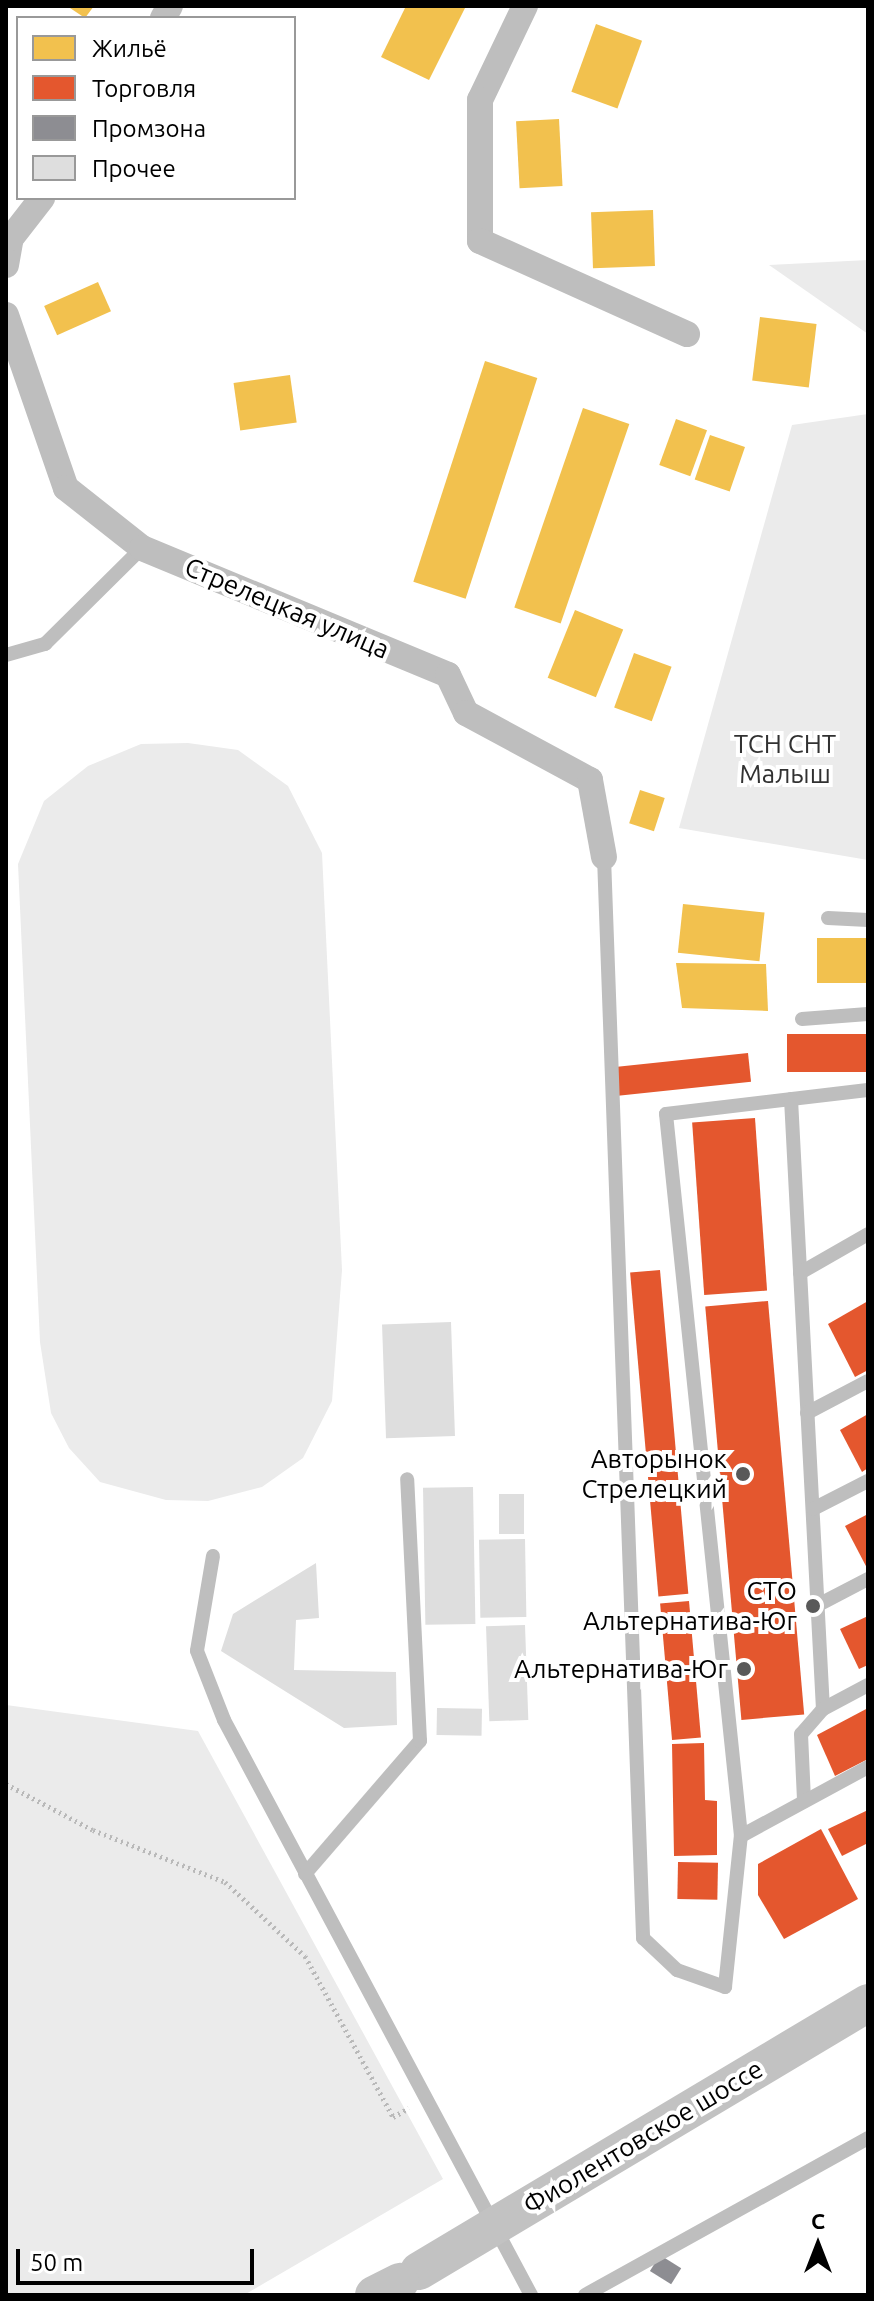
<!DOCTYPE html>
<meta charset="utf-8">
<style>
body{margin:0}
#map{position:relative;width:874px;height:2301px;overflow:hidden;background:#fff;font-family:Ubuntu,sans-serif}
div>[style]{position:absolute}
.green>*{inset:0;background:#ebebeb}
.homes>*{inset:0;background:#f2c14e;transform-origin:0 0}
.shops>*{inset:0;background:#e4572e;transform-origin:0 0}
.industry>*{inset:0;background:#8d8d92;transform-origin:0 0}
.building>*{inset:0;background:#dedede;transform-origin:0 0}
.path>*{height:5px;margin-top:-2.5px;transform-origin:0;background:repeating-linear-gradient(90deg,#b9b9b9 0 2px,transparent 0 6px)}
.service>*{height:14px;margin:-7px;padding:0 7px;transform-origin:7px;border-radius:7px;background:#bebebe}
.minor>*{height:26px;margin:-13px;padding:0 13px;transform-origin:13px;border-radius:13px;background:#bebebe}
.secondary>*{height:38px;margin:-19px;padding:0 19px;transform-origin:19px;border-radius:19px;background:#c2c2c2}
.dots>*{width:22px;height:22px;translate:-50% -50%;box-sizing:border-box;border:4px solid #fff;border-radius:50%}
span{translate:-50% -50%;white-space:nowrap;text-align:center;line-height:1.15;-webkit-text-stroke:8px #fff;paint-order:stroke}
.street-label{font-size:26px;color:#000}
.park-label{font-size:26px;color:#313131}
.poi-label{font-size:26px;color:#000}
.right{translate:-100% -50%;text-align:right}
.frame{position:absolute;inset:0;border:8px solid #000;pointer-events:none}
.legend{position:absolute;left:16px;top:16px;width:280px;height:184px;box-sizing:border-box;background:#fff;border:2px solid #999;margin:0;padding:10px 14px;list-style:none;font-size:24px;color:#000}
.legend li{display:flex;align-items:center;gap:16px;height:40px}
.legend b{width:40px;border:2px solid #999}
.north{position:absolute;left:778px;top:2205px;width:80px;height:80px;-webkit-text-stroke:6px #fff;paint-order:stroke;rotate:0deg;font-size:22px;font-weight:700;line-height:32px;text-align:center;color:#000}
.north::after{content:'';display:block;margin:auto;width:28px;height:36px;background:#000;clip-path:polygon(50% 0,100% 100%,50% 72%,0 100%)}
.scale{position:absolute;left:16px;top:2249px;width:238px;height:36px;box-sizing:border-box;border:4px solid #000;border-top:0;padding-left:10px;font-size:24px;line-height:28px;white-space:nowrap;color:#000;-webkit-text-stroke:6px #fff;paint-order:stroke}
</style>
<div id="map">
<div class="green">
<div style="clip-path:polygon(868px 260px,868px 334px,769px 265px)"></div>
<div style="clip-path:polygon(868px 414px,868px 860px,679px 828px,792px 425px)"></div>
<div style="clip-path:polygon(188px 743px,238px 750px,288px 786px,322px 853px,342px 1270px,332px 1401px,303px 1458px,262px 1487px,208px 1501px,166px 1500px,100px 1482px,69px 1448px,51px 1413px,40px 1342px,18px 864px,44px 801px,88px 766px,141px 744px)"></div>
<div style="clip-path:polygon(6px 1705px,198px 1731px,443px 2179px,244px 2295px,6px 2295px)"></div>
</div>
<div class="homes">
<div style="clip-path:polygon(67px 6px,94px 6px,85px 18px)"></div>
<div style="clip-path:polygon(406px 6px,466px 6px,429px 80px,381px 57px)"></div>
<div style="left:596px;top:24px;width:49px;height:72px;rotate:20deg"></div>
<div style="left:559px;top:119px;width:67px;height:43px;rotate:87deg"></div>
<div style="left:653px;top:210px;width:56px;height:62px;rotate:88deg"></div>
<div style="left:98px;top:282px;width:32px;height:59px;rotate:66deg"></div>
<div style="left:760px;top:317px;width:57px;height:64px;rotate:7deg"></div>
<div style="left:485px;top:361px;width:55px;height:232px;rotate:18deg"></div>
<div style="left:290px;top:375px;width:48px;height:57px;rotate:82deg"></div>
<div style="left:583px;top:408px;width:49px;height:211px;rotate:19deg"></div>
<div style="left:676px;top:419px;width:33px;height:49px;rotate:20deg"></div>
<div style="left:710px;top:435px;width:37px;height:47px;rotate:19deg"></div>
<div style="left:575px;top:610px;width:52px;height:73px;rotate:22deg"></div>
<div style="left:634px;top:653px;width:40px;height:58px;rotate:20deg"></div>
<div style="left:640px;top:790px;width:26px;height:35px;rotate:18deg"></div>
<div style="left:683px;top:904px;width:82px;height:49px;rotate:6deg"></div>
<div style="left:868px;top:938px;width:45px;height:51px;rotate:90deg"></div>
<div style="clip-path:polygon(676px 963px,766px 964px,768px 1011px,682px 1008px)"></div>
</div>
<div class="shops">
<div style="left:868px;top:1034px;width:38px;height:81px;rotate:90deg"></div>
<div style="left:748px;top:1053px;width:29px;height:136px;rotate:84deg"></div>
<div style="left:755px;top:1118px;width:173px;height:63px;rotate:86deg"></div>
<div style="left:660px;top:1270px;width:325px;height:30px;rotate:85deg"></div>
<div style="left:768px;top:1301px;width:415px;height:63px;rotate:85deg"></div>
<div style="clip-path:polygon(868px 1301px,868px 1370px,855px 1377px,828px 1324px)"></div>
<div style="clip-path:polygon(868px 1414px,868px 1468px,862px 1472px,840px 1430px)"></div>
<div style="clip-path:polygon(868px 1514px,868px 1570px,845px 1526px)"></div>
<div style="left:689px;top:1601px;width:137px;height:29px;rotate:85deg"></div>
<div style="clip-path:polygon(868px 1616px,868px 1665px,859px 1669px,840px 1629px)"></div>
<div style="clip-path:polygon(868px 1708px,868px 1759px,835px 1776px,817px 1735px)"></div>
<div style="clip-path:polygon(704px 1743px,705px 1800px,717px 1801px,717px 1855px,674px 1856px,672px 1744px)"></div>
<div style="clip-path:polygon(868px 1810px,868px 1843px,842px 1856px,828px 1829px)"></div>
<div style="clip-path:polygon(821px 1829px,858px 1899px,784px 1939px,758px 1895px,758px 1864px)"></div>
<div style="left:678px;top:1862px;width:40px;height:37px;rotate:1deg"></div>
</div>
<div class="industry">
<div style="left:660px;top:2255px;width:25px;height:19px;rotate:32deg"></div>
</div>
<div class="building">
<div style="left:451px;top:1322px;width:114px;height:69px;rotate:88deg"></div>
<div style="left:473px;top:1487px;width:137px;height:50px;rotate:89deg"></div>
<div style="left:499px;top:1494px;width:25px;height:40px"></div>
<div style="left:525px;top:1539px;width:78px;height:46px;rotate:89deg"></div>
<div style="clip-path:polygon(316px 1563px,319px 1618px,296px 1620px,294px 1670px,396px 1672px,397px 1725px,344px 1728px,221px 1651px,233px 1614px)"></div>
<div style="left:525px;top:1625px;width:95px;height:39px;rotate:88deg"></div>
<div style="left:437px;top:1708px;width:45px;height:27px;rotate:1deg"></div>
</div>
<div class="path">
<div style="left:6px;top:1784px;width:98px;rotate:27.9deg"></div>
<div style="left:93px;top:1830px;width:142px;rotate:21.5deg"></div>
<div style="left:225px;top:1882px;width:109px;rotate:42.8deg"></div>
<div style="left:305px;top:1956px;width:183px;rotate:61.3deg"></div>
<div style="left:393px;top:2117px;width:18px;rotate:-29deg"></div>
</div>
<div class="service">
<div style="left:6px;top:655px;width:41px;rotate:-15.8deg"></div>
<div style="left:45px;top:644px;width:136px;rotate:-44.7deg"></div>
<div style="left:604px;top:857px;width:1082px;rotate:87.93deg"></div>
<div style="left:643px;top:1938px;width:47px;rotate:43.3deg"></div>
<div style="left:677px;top:1970px;width:51px;rotate:19.5deg"></div>
<div style="left:725px;top:1987px;width:152px;rotate:-84deg"></div>
<div style="left:741px;top:1836px;width:726px;rotate:-95.93deg"></div>
<div style="left:666px;top:1114px;width:203px;rotate:-6.8deg"></div>
<div style="left:828px;top:918px;width:40px;rotate:2.9deg"></div>
<div style="left:802px;top:1019px;width:66px;rotate:-4.3deg"></div>
<div style="left:791px;top:1099px;width:611px;rotate:87deg"></div>
<div style="left:823px;top:1709px;width:33px;rotate:131deg"></div>
<div style="left:801px;top:1734px;width:67px;rotate:87.4deg"></div>
<div style="left:800px;top:1273px;width:78px;rotate:-29.8deg"></div>
<div style="left:807px;top:1413px;width:69px;rotate:-27.7deg"></div>
<div style="left:813px;top:1509px;width:62px;rotate:-27deg"></div>
<div style="left:213px;top:1556px;width:96px;rotate:99.6deg"></div>
<div style="left:197px;top:1651px;width:74px;rotate:68.6deg"></div>
<div style="left:224px;top:1720px;width:652px;rotate:61.9deg"></div>
<div style="left:818px;top:1605px;width:56px;rotate:-27.5deg"></div>
<div style="left:823px;top:1709px;width:51px;rotate:-28.1deg"></div>
<div style="left:741px;top:1836px;width:145px;rotate:-28.5deg"></div>
<div style="left:305px;top:1874px;width:176px;rotate:-49.2deg"></div>
<div style="left:420px;top:1741px;width:262px;rotate:-92.8deg"></div>
<div style="left:585px;top:2295px;width:324px;rotate:-29deg"></div>
</div>
<div class="minor">
<div style="left:525px;top:6px;width:104px;rotate:115.6deg"></div>
<div style="left:480px;top:100px;width:141px;rotate:90deg"></div>
<div style="left:480px;top:241px;width:227px;rotate:24.2deg"></div>
<div style="left:163px;top:18px;width:14px;rotate:-60deg"></div>
<div style="left:6px;top:265px;width:27px;rotate:-80deg"></div>
<div style="left:11px;top:238px;width:51px;rotate:-52.2deg"></div>
<div style="left:6px;top:315px;width:183px;rotate:70.9deg"></div>
<div style="left:66px;top:488px;width:97px;rotate:38.3deg"></div>
<div style="left:142px;top:548px;width:331px;rotate:22.5deg"></div>
<div style="left:448px;top:675px;width:42px;rotate:64.7deg"></div>
<div style="left:466px;top:713px;width:141px;rotate:28.4deg"></div>
<div style="left:590px;top:780px;width:78px;rotate:79.7deg"></div>
</div>
<div class="secondary">
<div style="left:419px;top:2271px;width:523px;rotate:-30.83deg"></div>
<div style="left:374px;top:2295px;width:29px;rotate:-27deg"></div>
</div>
<div class="dots">
<div style="left:743px;top:1474px;background:#595959"></div>
<div style="left:813px;top:1606px;background:#595959"></div>
<div style="left:744px;top:1669px;background:#595959"></div>
</div>
<div class="street-label">
<span style="left:287px;top:608px;rotate:23deg">Стрелецкая улица</span>
<span style="left:643px;top:2137px;rotate:-31deg">Фиолентовское шоссе</span>
</div>
<div class="park-label">
<span style="left:785px;top:759px">ТСН СНТ<br>Малыш</span>
</div>
<div class="poi-label">
<span class="right" style="left:727px;top:1474px">Авторынок<br>Стрелецкий</span>
<span class="right" style="left:797px;top:1606px">СТО<br>Альтернатива-Юг</span>
<span class="right" style="left:728px;top:1669px">Альтернатива-Юг</span>
</div>
<div class="frame"></div>
<ul class="legend">
<li><b style="height:22px;background:#f2c14e"></b>Жильё</li>
<li><b style="height:22px;background:#e4572e"></b>Торговля</li>
<li><b style="height:22px;background:#8d8d92"></b>Промзона</li>
<li><b style="height:22px;background:#dedede"></b>Прочее</li>
</ul>
<div class="north">С</div>
<div class="scale">50 m</div>
</div>
